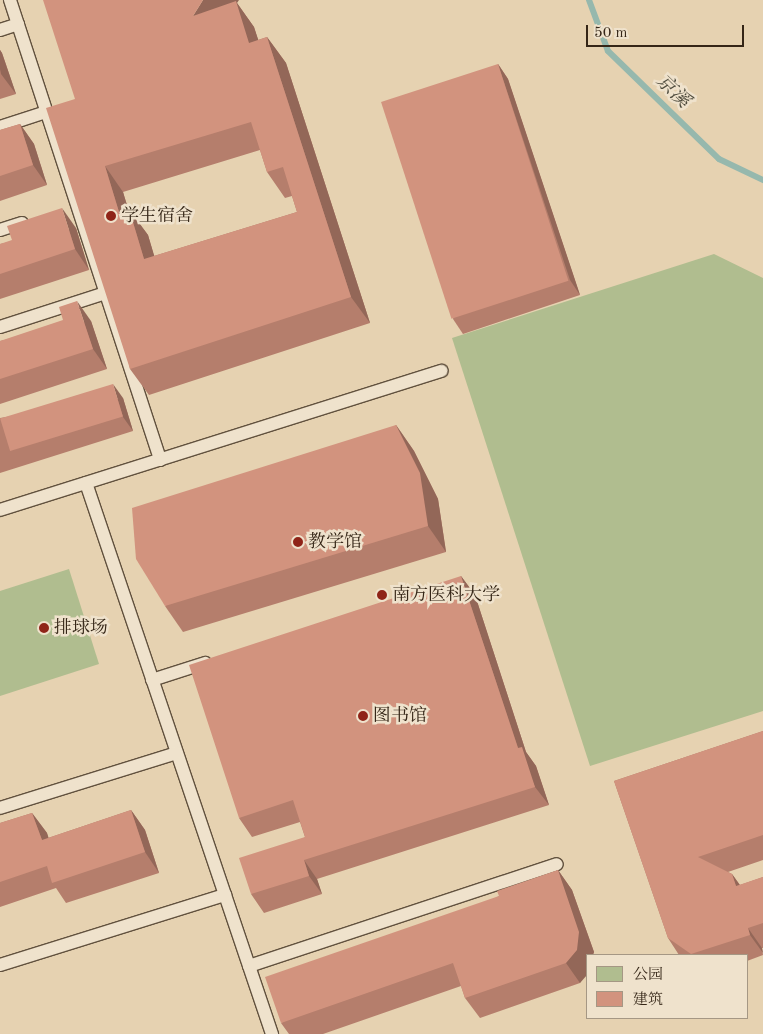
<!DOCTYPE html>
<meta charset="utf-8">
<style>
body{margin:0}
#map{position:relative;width:763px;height:1034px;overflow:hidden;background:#e6d2b1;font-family:"Old Standard TT","Noto Serif SC",serif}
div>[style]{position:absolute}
.green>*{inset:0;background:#b0bd8f}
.stream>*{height:6px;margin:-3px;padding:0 3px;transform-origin:3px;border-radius:3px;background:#96b8ad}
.roads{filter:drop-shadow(1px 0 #61513e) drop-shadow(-1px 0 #61513e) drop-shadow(0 1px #61513e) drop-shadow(0 -1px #61513e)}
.service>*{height:12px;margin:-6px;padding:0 6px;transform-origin:6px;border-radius:6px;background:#efe2cc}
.wall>*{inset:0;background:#b57e6c}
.shaded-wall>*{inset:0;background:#936758}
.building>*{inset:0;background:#d2937e;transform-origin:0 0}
.dots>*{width:14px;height:14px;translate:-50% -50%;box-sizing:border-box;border:2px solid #efe2cc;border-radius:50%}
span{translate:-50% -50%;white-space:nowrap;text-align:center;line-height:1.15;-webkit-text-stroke:5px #efe2cc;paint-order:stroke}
.poi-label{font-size:18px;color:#352617}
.left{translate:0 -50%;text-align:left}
.water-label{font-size:19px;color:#4d4a3c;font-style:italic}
.legend{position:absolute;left:586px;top:954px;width:162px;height:65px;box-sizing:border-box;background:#efe2cc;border:1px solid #a59784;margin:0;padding:6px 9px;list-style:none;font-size:15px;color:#352617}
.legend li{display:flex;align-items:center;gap:10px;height:25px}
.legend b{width:25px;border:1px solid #a59784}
.scale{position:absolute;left:586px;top:25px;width:158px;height:22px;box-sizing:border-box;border:2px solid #352617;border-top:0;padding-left:6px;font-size:15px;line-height:18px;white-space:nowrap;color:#352617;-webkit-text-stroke:4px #efe2cc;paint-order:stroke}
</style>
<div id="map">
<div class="green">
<div style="clip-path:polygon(714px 254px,763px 278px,763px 711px,590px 766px,452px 338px)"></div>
<div style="clip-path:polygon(69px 569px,99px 664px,0 696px,0 591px)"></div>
</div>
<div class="stream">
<div style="left:589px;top:0;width:54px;rotate:69.6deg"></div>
<div style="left:608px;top:51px;width:155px;rotate:44.2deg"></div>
<div style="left:719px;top:159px;width:49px;rotate:25.5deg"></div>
</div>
<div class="roads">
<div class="service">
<div style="left:10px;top:0;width:484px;rotate:71.9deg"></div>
<div style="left:0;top:30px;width:19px;rotate:-18deg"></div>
<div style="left:0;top:127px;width:48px;rotate:-18.1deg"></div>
<div style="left:0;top:230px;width:23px;rotate:-18deg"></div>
<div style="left:0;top:327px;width:110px;rotate:-17.9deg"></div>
<div style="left:86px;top:483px;width:582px;rotate:71.35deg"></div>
<div style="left:0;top:510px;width:463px;rotate:-17.5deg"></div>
<div style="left:152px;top:680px;width:56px;rotate:-17.8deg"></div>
<div style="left:0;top:808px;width:185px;rotate:-17.3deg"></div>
<div style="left:0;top:965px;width:236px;rotate:-17.3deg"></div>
<div style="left:249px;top:966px;width:324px;rotate:-18.3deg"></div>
</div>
</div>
<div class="wall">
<div style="clip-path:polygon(evenodd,237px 3px,254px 27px,258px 40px,267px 37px,286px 63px,370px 323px,149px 395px,130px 369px,75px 99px,237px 3px,260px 150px,267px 172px,285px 198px,292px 196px,297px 212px,154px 256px,148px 235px,128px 209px,123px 192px,260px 150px)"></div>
<div style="clip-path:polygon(0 50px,2px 53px,16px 94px,0 99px)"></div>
<div style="clip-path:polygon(498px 64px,508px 79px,580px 295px,463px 334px,453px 319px)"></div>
<div style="clip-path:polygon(20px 124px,34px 144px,47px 185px,0 201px,0 130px)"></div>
<div style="clip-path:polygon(76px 228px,89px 270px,0 299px,0 244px)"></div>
<div style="clip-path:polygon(91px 321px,107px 369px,0 404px,0 341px)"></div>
<div style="clip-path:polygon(123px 398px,133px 431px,0 473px,0 418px)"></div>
<div style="clip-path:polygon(396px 425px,414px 451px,438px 499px,446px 552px,183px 632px,165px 606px)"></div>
<div style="clip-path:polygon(461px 576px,475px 595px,526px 752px,536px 766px,549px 805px,317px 879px,322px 894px,264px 913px,251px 894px,305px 837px,300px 822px,252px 837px,239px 818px)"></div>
<div style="clip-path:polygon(763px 731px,763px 860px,728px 872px,732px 874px,740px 885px,763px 877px,763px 948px,762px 948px,763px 955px,747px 961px,747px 955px,679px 955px,668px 938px,614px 781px)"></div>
<div style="clip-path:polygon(131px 810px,145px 830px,159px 873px,66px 903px,56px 888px,0 907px,0 823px,32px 813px,47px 833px,48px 838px)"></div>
<div style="clip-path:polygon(558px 870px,572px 890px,594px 952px,580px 983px,480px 1018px,465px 998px,461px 986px,323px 1034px,289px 1034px,281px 1023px,499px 896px)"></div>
</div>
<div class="shaded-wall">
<div style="clip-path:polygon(203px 0,239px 0,237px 3px,254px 27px,268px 69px,249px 43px,193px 16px)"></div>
<div style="clip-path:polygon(267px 37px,286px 63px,370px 323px,351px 297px)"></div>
<div style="clip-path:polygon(0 50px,2px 53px,16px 94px,1px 74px,0 69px)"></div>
<div style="clip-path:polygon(498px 64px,508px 79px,580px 295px,570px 280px)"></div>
<div style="clip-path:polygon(20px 124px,34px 144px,47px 185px,33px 165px)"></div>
<div style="clip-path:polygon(105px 166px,123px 192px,137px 238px,119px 212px)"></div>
<div style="clip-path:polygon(62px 208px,76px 228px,89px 270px,75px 249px)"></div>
<div style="clip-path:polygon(129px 209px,148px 235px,163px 285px,144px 259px)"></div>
<div style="clip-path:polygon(77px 301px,91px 321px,107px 369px,93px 349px)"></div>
<div style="clip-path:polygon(113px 384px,123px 398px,133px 431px,123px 417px)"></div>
<div style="clip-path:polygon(396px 425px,414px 451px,438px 499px,446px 552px,428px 526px)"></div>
<div style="clip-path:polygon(461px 576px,475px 595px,526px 752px,536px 766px,549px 805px,535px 787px,518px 748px)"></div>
<div style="clip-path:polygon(131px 810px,145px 830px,159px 873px,145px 852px)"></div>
<div style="clip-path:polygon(32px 813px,47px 833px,56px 860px,42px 840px)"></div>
<div style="clip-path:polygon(304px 860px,317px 879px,322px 894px,309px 876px)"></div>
<div style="clip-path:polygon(558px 870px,572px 890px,594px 952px,593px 955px,587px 955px,587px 975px,580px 983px,566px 963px)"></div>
<div style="clip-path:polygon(732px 874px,746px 894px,736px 886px)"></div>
<div style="clip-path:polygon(748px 928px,762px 948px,763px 953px,750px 935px)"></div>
</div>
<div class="building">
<div style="clip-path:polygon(evenodd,43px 0,203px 0,193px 16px,236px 1px,249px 43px,267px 37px,351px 297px,130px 369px,46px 108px,75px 99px,43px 0,251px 122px,267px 172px,283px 167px,297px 212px,144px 259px,129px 209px,119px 212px,105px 166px,251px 122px)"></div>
<div style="left:498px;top:64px;width:228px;height:123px;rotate:72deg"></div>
<div style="clip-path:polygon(20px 124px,33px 165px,0 176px,0 130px)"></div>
<div style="clip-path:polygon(62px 208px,75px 249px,0 274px,0 244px,12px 240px,7px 226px)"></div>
<div style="clip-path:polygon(77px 301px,93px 349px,0 379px,0 341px,63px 320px,59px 307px)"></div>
<div style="left:113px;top:384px;width:34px;height:118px;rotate:73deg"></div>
<div style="clip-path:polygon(396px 425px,420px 473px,428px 526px,165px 606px,136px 559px,132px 508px)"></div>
<div style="clip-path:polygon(461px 576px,518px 748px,522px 747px,535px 787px,304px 860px,309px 876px,251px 894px,239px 858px,305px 837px,293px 800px,239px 818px,189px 665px)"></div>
<div style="clip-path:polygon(763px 731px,763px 835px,698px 857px,732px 874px,736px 886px,763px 877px,763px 923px,748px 928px,750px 935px,691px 954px,668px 938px,614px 781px)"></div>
<div style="clip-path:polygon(131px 810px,145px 852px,52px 883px,47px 866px,0 882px,0 823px,32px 813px,42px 840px)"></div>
<div style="clip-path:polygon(558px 870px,579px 932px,577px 950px,566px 963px,465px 998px,453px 963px,281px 1023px,265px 977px,499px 896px,497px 891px)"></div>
</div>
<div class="dots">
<div style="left:111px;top:216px;background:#8f2418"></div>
<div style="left:298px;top:542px;background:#8f2418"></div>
<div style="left:382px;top:595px;background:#8f2418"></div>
<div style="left:44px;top:628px;background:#8f2418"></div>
<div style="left:363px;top:716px;background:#8f2418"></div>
</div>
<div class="poi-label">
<span class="left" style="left:121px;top:216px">学生宿舍</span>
<span class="left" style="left:308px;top:542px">教学馆</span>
<span class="left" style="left:392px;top:595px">南方医科大学</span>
<span class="left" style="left:54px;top:628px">排球场</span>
<span class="left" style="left:373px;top:716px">图书馆</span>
</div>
<div class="water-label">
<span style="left:672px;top:92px;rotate:44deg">京溪</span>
</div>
<ul class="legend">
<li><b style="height:14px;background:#b0bd8f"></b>公园</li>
<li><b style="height:14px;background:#d2937e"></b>建筑</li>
</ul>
<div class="scale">50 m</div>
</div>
